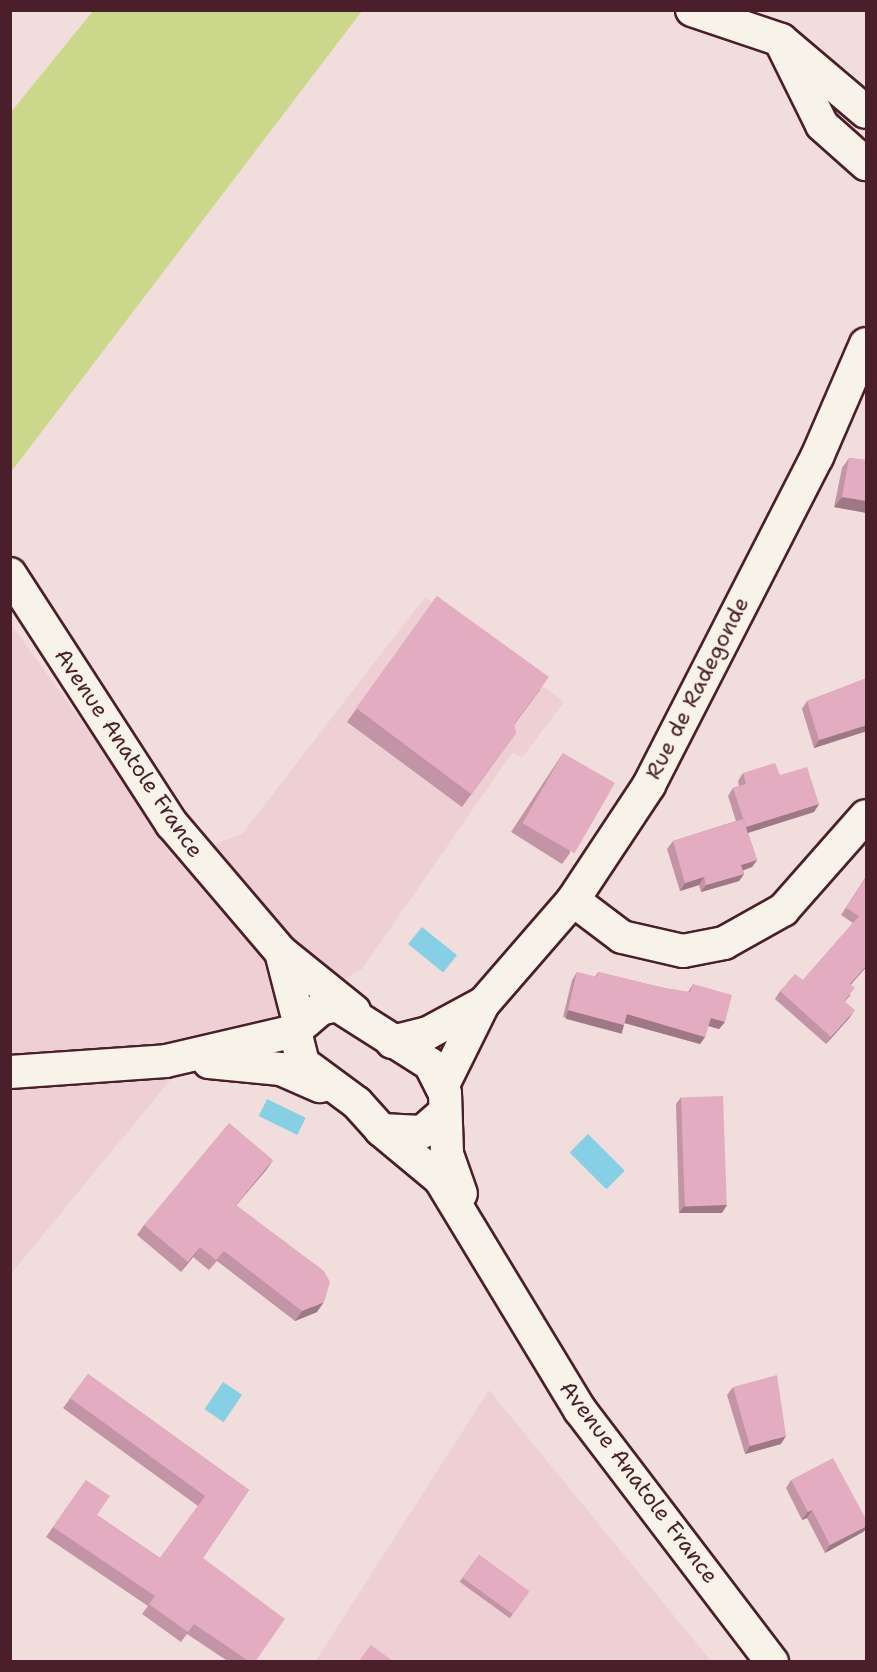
<!DOCTYPE html>
<style>
body{margin:0}
#map{position:relative;width:877px;height:1672px;overflow:hidden;background:#f1dedc;font-family:"Shantell Sans",sans-serif}
div>[style]{position:absolute}
.built>*{inset:0;background:#edcfd4}
.green>*{inset:0;background:#cbd78b}
.water>*{inset:0;background:#85d0e5;transform-origin:0 0}
.roads{filter:drop-shadow(2px 0 #4a1f2b) drop-shadow(-2px 0 #4a1f2b) drop-shadow(0 2px #4a1f2b) drop-shadow(0 -2px #4a1f2b)}
.street>*{height:32px;margin:-16px;padding:0 16px;transform-origin:16px;border-radius:16px;background:#f7f3e8}
.wall>*{inset:0;background:#c394a5;transform-origin:0 0}
.shaded-wall>*{inset:0;background:#9f7886;transform-origin:0 0}
.building>*{inset:0;background:#e3acc0;transform-origin:0 0}
span{translate:-50% -50%;white-space:nowrap;text-align:center;line-height:1.15;-webkit-text-stroke:5px #f7f3e8;paint-order:stroke}
.street-label{font-size:22px;color:#4a1f2b}
.frame{position:absolute;inset:0;border:12px solid #4a1f2b;pointer-events:none}
</style>
<div id="map">
<div class="built">
<div style="clip-path:polygon(425px 597px,564px 702px,522px 758px,512px 753px,362px 969px,180px 1068px,11px 1274px,10px 623px,181px 857px,242px 834px)"></div>
<div style="clip-path:polygon(489px 1390px,711px 1661px,315px 1662px)"></div>
</div>
<div class="green">
<div style="clip-path:polygon(93px 11px,362px 11px,11px 472px,11px 112px)"></div>
</div>
<div class="water">
<div style="left:422px;top:927px;width:45px;height:22px;rotate:39deg"></div>
<div style="left:267px;top:1099px;width:43px;height:19px;rotate:26deg"></div>
<div style="left:588px;top:1134px;width:52px;height:26px;rotate:45deg"></div>
<div style="left:223px;top:1382px;width:23px;height:33px;rotate:34deg"></div>
</div>
<div class="roads">
<div class="street">
<div style="left:692px;top:10px;width:94px;rotate:18.6deg"></div>
<div style="left:781px;top:40px;width:111px;rotate:40.3deg"></div>
<div style="left:782px;top:44px;width:90px;rotate:63.7deg"></div>
<div style="left:822px;top:125px;width:59px;rotate:41.6deg"></div>
<div style="left:10px;top:574px;width:298px;rotate:57.1deg"></div>
<div style="left:172px;top:824px;width:168px;rotate:49.6deg"></div>
<div style="left:281px;top:952px;width:94px;rotate:38.9deg"></div>
<div style="left:573px;top:900px;width:61px;rotate:37.1deg"></div>
<div style="left:622px;top:937px;width:63px;rotate:12.9deg"></div>
<div style="left:683px;top:951px;width:42px;rotate:-11deg"></div>
<div style="left:724px;top:943px;width:68px;rotate:-29.2deg"></div>
<div style="left:783px;top:910px;width:125px;rotate:-48.6deg"></div>
<div style="left:281px;top:952px;width:76px;rotate:75.6deg"></div>
<div style="left:295px;top:1031px;width:33px;rotate:-41deg"></div>
<div style="left:320px;top:1009px;width:17px;rotate:-13deg"></div>
<div style="left:337px;top:1005px;width:110px;rotate:32.4deg"></div>
<div style="left:430px;top:1064px;width:33px;rotate:63deg"></div>
<div style="left:445px;top:1093px;width:61px;rotate:88.1deg"></div>
<div style="left:447px;top:1154px;width:42px;rotate:70.7deg"></div>
<div style="left:295px;top:1031px;width:33px;rotate:76deg"></div>
<div style="left:303px;top:1063px;width:67px;rotate:36.5deg"></div>
<div style="left:357px;top:1103px;width:36px;rotate:48deg"></div>
<div style="left:381px;top:1130px;width:41px;rotate:2.8deg"></div>
<div style="left:422px;top:1132px;width:30px;rotate:-41deg"></div>
<div style="left:392px;top:1042px;width:37px;rotate:-14deg"></div>
<div style="left:428px;top:1033px;width:61px;rotate:-28.2deg"></div>
<div style="left:209px;top:1062px;width:72px;rotate:5.6deg"></div>
<div style="left:281px;top:1069px;width:43px;rotate:23.6deg"></div>
<div style="left:10px;top:1072px;width:156px;rotate:-4deg"></div>
<div style="left:166px;top:1061px;width:132px;rotate:-13.1deg"></div>
<div style="left:442px;top:1087px;width:93px;rotate:-63.7deg"></div>
<div style="left:483px;top:1004px;width:138px;rotate:-49.1deg"></div>
<div style="left:573px;top:900px;width:138px;rotate:-56.5deg"></div>
<div style="left:649px;top:785px;width:369px;rotate:-62.9deg"></div>
<div style="left:817px;top:457px;width:123px;rotate:-66.6deg"></div>
<div style="left:381px;top:1130px;width:77px;rotate:39.7deg"></div>
<div style="left:440px;top:1179px;width:270px;rotate:58.8deg"></div>
<div style="left:580px;top:1410px;width:317px;rotate:52.7deg"></div>
</div>
</div>
<div class="wall">
<div style="clip-path:polygon(867px 456px,867px 513px,834px 507px,842px 468px,849px 458px,866px 460px)"></div>
<div style="clip-path:polygon(437px 596px,540px 690px,514px 725px,516px 733px,462px 807px,347px 722px)"></div>
<div style="clip-path:polygon(867px 678px,867px 731px,814px 748px,802px 709px,807px 701px)"></div>
<div style="clip-path:polygon(563px 753px,570px 853px,562px 864px,511px 832px)"></div>
<div style="clip-path:polygon(743px 773px,780px 775px,819px 804px,814px 812px,748px 833px,757px 860px,752px 867px,743px 870px,744px 874px,739px 881px,701px 892px,699px 885px,680px 891px,667px 849px,673px 841px,736px 821px,728px 796px,733px 788px,739px 786px,738px 781px)"></div>
<div style="clip-path:polygon(867px 875px,867px 966px,851px 984px,850px 996px,845px 1001px,850px 1017px,826px 1044px,775px 999px,780px 991px,803px 980px,853px 923px,841px 915px)"></div>
<div style="clip-path:polygon(577px 972px,595px 977px,598px 972px,664px 988px,688px 992px,693px 984px,725px 1022px,719px 1029px,708px 1026px,705px 1037px,700px 1044px,624px 1023px,619px 1032px,563px 1017px,572px 980px)"></div>
<div style="clip-path:polygon(681px 1097px,722px 1213px,679px 1213px,676px 1104px)"></div>
<div style="clip-path:polygon(273px 1160px,266px 1170px,236px 1205px,317px 1312px,295px 1321px,217px 1261px,209px 1270px,193px 1257px,181px 1272px,137px 1235px,144px 1225px)"></div>
<div style="clip-path:polygon(88px 1374px,249px 1490px,203px 1558px,255px 1662px,229px 1662px,187px 1634px,181px 1642px,142px 1614px,148px 1606px,46px 1537px,86px 1480px,97px 1515px,160px 1558px,198px 1506px,63px 1408px)"></div>
<div style="clip-path:polygon(733px 1387px,781px 1444px,745px 1454px,727px 1395px)"></div>
<div style="clip-path:polygon(791px 1480px,867px 1521px,867px 1528px,863px 1532px,825px 1553px,807px 1518px,802px 1520px,786px 1488px)"></div>
<div style="left:479px;top:1555px;width:62px;height:33px;rotate:36deg"></div>
</div>
<div class="shaded-wall">
<div style="clip-path:polygon(842px 497px,867px 501px,867px 513px,834px 507px)"></div>
<div style="clip-path:polygon(867px 725px,867px 731px,814px 748px,819px 740px)"></div>
<div style="clip-path:polygon(819px 804px,814px 812px,741px 835px,746px 827px)"></div>
<div style="clip-path:polygon(757px 860px,752px 867px,736px 873px,741px 865px)"></div>
<div style="clip-path:polygon(744px 874px,739px 881px,701px 892px,706px 885px)"></div>
<div style="clip-path:polygon(704px 877px,699px 885px,680px 891px,685px 883px)"></div>
<div style="clip-path:polygon(867px 965px,867px 966px,845px 991px,850px 984px)"></div>
<div style="left:568px;top:1010px;width:58px;height:9px;rotate:15deg"></div>
<div style="clip-path:polygon(855px 1010px,850px 1017px,826px 1044px,831px 1037px)"></div>
<div style="clip-path:polygon(627px 1014px,705px 1037px,700px 1044px,621px 1022px)"></div>
<div style="clip-path:polygon(711px 1018px,725px 1022px,719px 1029px,705px 1025px)"></div>
<div style="clip-path:polygon(273px 1160px,266px 1170px,228px 1215px,236px 1205px)"></div>
<div style="clip-path:polygon(685px 1205px,727px 1205px,722px 1213px,679px 1213px)"></div>
<div style="clip-path:polygon(200px 1247px,193px 1257px,181px 1272px,188px 1262px)"></div>
<div style="clip-path:polygon(324px 1302px,317px 1312px,295px 1321px,302px 1311px)"></div>
<div style="clip-path:polygon(786px 1436px,781px 1444px,745px 1454px,750px 1446px)"></div>
<div style="clip-path:polygon(812px 1510px,807px 1518px,802px 1520px,808px 1512px)"></div>
<div style="clip-path:polygon(867px 1526px,867px 1528px,863px 1532px,825px 1553px,830px 1545px)"></div>
</div>
<div class="building">
<div style="clip-path:polygon(849px 458px,867px 460px,867px 501px,842px 497px)"></div>
<div style="clip-path:polygon(437px 596px,549px 677px,514px 724px,516px 733px,471px 794px,356px 708px)"></div>
<div style="clip-path:polygon(867px 678px,867px 725px,819px 740px,807px 701px)"></div>
<div style="left:563px;top:753px;width:60px;height:81px;rotate:30deg"></div>
<div style="clip-path:polygon(775px 763px,780px 775px,807px 767px,819px 804px,746px 827px,733px 788px,746px 784px,743px 773px)"></div>
<div style="clip-path:polygon(743px 819px,757px 860px,741px 865px,744px 874px,706px 885px,704px 877px,685px 883px,673px 841px)"></div>
<div style="clip-path:polygon(867px 876px,867px 965px,850px 984px,855px 988px,844px 1001px,855px 1010px,831px 1037px,780px 991px,795px 974px,803px 980px,859px 916px,846px 908px)"></div>
<div style="clip-path:polygon(577px 972px,597px 977px,598px 972px,664px 988px,690px 992px,693px 984px,732px 995px,725px 1022px,711px 1018px,705px 1037px,627px 1014px,624px 1025px,568px 1010px)"></div>
<div style="left:723px;top:1096px;width:109px;height:42px;rotate:88deg"></div>
<div style="clip-path:polygon(229px 1123px,273px 1160px,236px 1205px,324px 1271px,330px 1282px,324px 1302px,302px 1311px,224px 1251px,216px 1260px,200px 1247px,188px 1262px,144px 1225px)"></div>
<div style="clip-path:polygon(88px 1374px,249px 1490px,203px 1558px,285px 1619px,255px 1662px,250px 1662px,194px 1624px,188px 1632px,149px 1604px,155px 1596px,53px 1527px,86px 1480px,110px 1496px,97px 1515px,160px 1558px,205px 1496px,70px 1398px)"></div>
<div style="clip-path:polygon(777px 1375px,786px 1436px,750px 1446px,733px 1387px)"></div>
<div style="clip-path:polygon(833px 1458px,867px 1521px,867px 1526px,830px 1545px,812px 1510px,808px 1512px,791px 1480px)"></div>
<div style="left:479px;top:1555px;width:62px;height:28px;rotate:36deg"></div>
<div style="clip-path:polygon(371px 1645px,394px 1662px,358px 1662px)"></div>
</div>
<div class="street-label">
<span style="left:697px;top:688px;rotate:-63deg">Rue de Radegonde</span>
<span style="left:129px;top:753px;rotate:56deg">Avenue Anatole France</span>
<span style="left:639px;top:1482px;rotate:53deg">Avenue Anatole France</span>
</div>
<div class="frame"></div>
</div>
